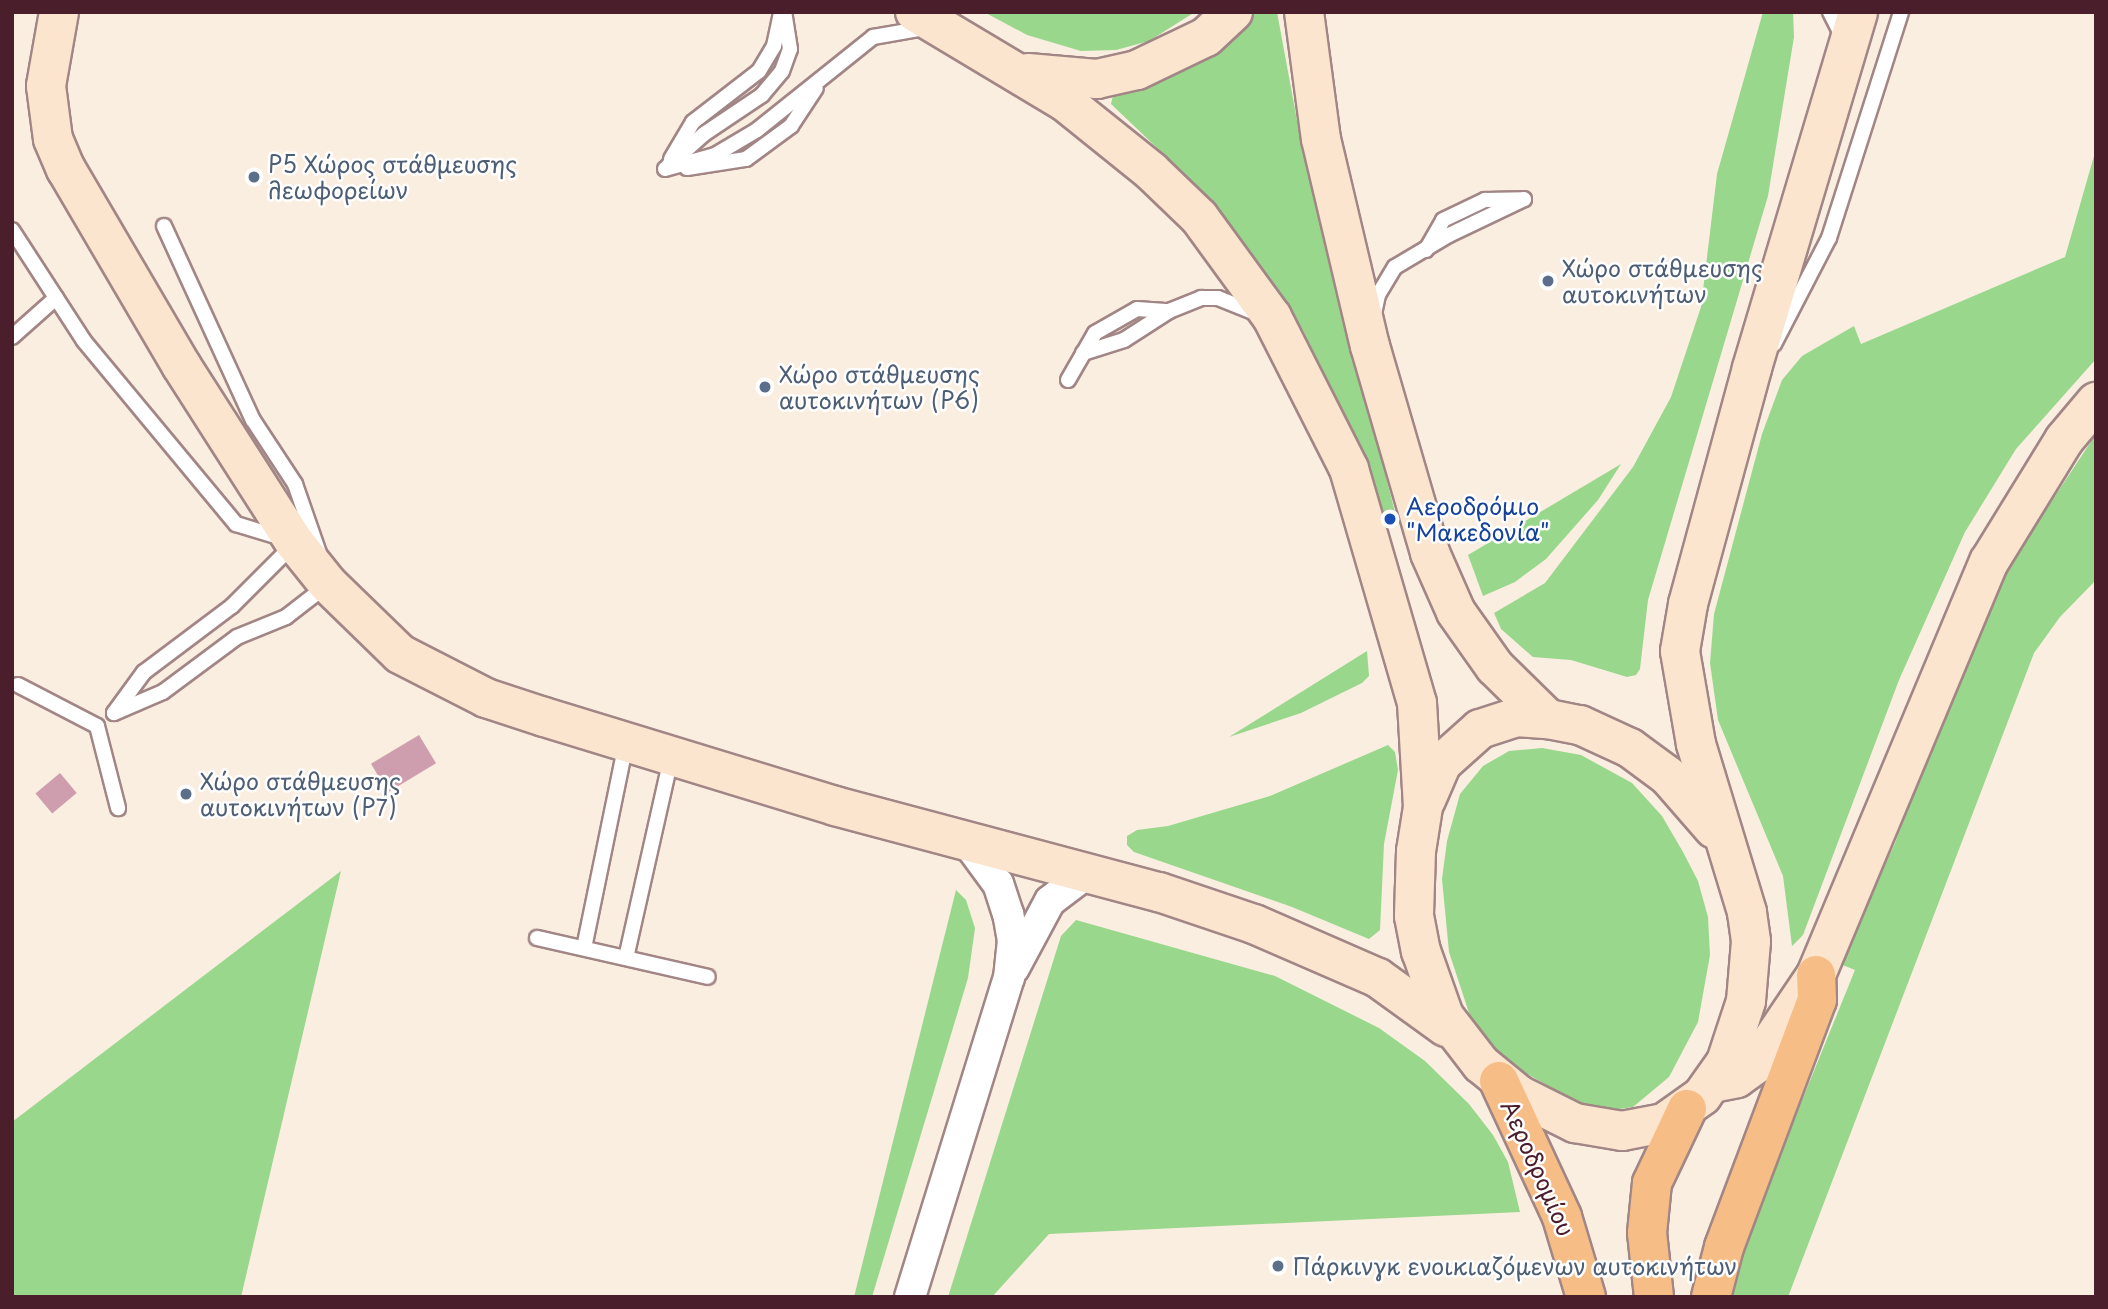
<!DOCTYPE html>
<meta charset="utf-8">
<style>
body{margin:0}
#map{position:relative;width:2108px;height:1309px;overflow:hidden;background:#faeee1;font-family:"Playpen Sans",sans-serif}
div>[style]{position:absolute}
.green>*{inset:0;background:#99d78c}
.building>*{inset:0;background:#ce9dae;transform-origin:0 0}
.roads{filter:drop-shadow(2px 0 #a28686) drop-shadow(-2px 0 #a28686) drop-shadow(0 2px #a28686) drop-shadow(0 -2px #a28686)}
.lane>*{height:14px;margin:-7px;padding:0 7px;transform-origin:7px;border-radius:7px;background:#fff}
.street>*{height:30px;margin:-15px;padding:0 15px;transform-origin:15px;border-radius:15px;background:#fff}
.secondary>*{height:38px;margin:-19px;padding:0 19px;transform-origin:19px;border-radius:19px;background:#fbe5cf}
.primary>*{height:38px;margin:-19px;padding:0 19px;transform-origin:19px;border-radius:19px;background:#f6be86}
.dots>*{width:19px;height:19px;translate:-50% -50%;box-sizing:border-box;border:4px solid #fff;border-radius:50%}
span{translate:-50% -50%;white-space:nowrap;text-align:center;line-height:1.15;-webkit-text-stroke:5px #fff;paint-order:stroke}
.service-label{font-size:23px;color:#4e5e75}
.left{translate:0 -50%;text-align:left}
.transit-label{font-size:23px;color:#164399}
.street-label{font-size:23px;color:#4a1f2b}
.frame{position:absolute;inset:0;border:14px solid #4a1f2b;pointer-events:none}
</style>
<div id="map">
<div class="green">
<div style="clip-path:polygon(984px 12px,1195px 12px,1149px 41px,1116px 50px,1081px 51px,1027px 35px)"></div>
<div style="clip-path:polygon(1256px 12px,1277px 12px,1303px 153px,1397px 520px,1387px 524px,1304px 332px,1275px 287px,1198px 187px,1111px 104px,1114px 91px,1222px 39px)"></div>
<div style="clip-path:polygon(1763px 12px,1793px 12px,1794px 37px,1768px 196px,1648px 600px,1640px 669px,1636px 675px,1627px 677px,1571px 660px,1533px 657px,1501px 629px,1494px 613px,1545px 583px,1633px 467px,1671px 397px,1701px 307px,1717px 174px)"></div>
<div style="clip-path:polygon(2096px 149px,2096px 359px,2016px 449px,1965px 532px,1899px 680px,1803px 935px,1792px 946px,1783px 876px,1718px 720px,1710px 663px,1714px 614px,1762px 434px,1782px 380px,1802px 356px,1854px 326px,1861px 344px,2065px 257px)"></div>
<div style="clip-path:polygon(2096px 434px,2096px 580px,2060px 617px,2034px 653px,1788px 1297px,1732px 1297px,1744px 1243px,1855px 970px,1840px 964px,1895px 843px,1952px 690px,1997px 584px)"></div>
<div style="clip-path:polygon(1621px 464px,1598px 500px,1546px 559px,1515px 582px,1483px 596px,1468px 555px)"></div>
<div style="clip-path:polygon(1367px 651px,1369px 676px,1362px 683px,1301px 713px,1229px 737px)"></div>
<div style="clip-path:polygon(1388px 745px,1395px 752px,1398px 770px,1384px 844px,1380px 930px,1369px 939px,1292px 907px,1134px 852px,1127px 845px,1127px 836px,1137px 830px,1168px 826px,1270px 796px)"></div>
<div style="clip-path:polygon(1542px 748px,1581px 755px,1632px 783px,1662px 816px,1683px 852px,1698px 881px,1708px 917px,1710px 955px,1698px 1022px,1669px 1077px,1633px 1107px,1613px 1110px,1574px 1101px,1507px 1062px,1471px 1019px,1449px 952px,1442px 879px,1447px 841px,1460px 794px,1483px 766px,1509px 751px)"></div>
<div style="clip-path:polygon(341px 871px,241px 1297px,12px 1297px,12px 1122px)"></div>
<div style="clip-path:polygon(956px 890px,966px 900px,975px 928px,968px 978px,872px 1297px,854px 1297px)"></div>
<div style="clip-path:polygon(1076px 920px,1275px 976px,1379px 1028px,1425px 1061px,1469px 1104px,1493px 1135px,1508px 1162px,1520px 1212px,1049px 1234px,992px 1297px,948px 1297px,1061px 936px)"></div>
</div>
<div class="building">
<div style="left:419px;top:735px;width:33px;height:56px;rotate:59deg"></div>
<div style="left:60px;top:773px;width:26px;height:32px;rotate:50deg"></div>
</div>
<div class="roads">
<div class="lane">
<div style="left:1830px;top:12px;width:30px;rotate:63deg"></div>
<div style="left:671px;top:159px;width:43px;rotate:-59.3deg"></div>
<div style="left:693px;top:122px;width:83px;rotate:-37.7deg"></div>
<div style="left:759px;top:71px;width:29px;rotate:-59deg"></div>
<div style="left:774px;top:46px;width:35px;rotate:-78deg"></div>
<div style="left:668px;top:166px;width:48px;rotate:-41.6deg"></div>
<div style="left:704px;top:134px;width:70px;rotate:-33.9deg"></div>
<div style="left:762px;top:95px;width:31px;rotate:-50deg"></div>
<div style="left:782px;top:71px;width:23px;rotate:-70deg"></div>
<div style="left:790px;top:49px;width:37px;rotate:-99deg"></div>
<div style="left:687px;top:168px;width:60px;rotate:-8.7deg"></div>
<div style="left:746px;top:159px;width:56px;rotate:-36.3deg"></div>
<div style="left:791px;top:126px;width:45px;rotate:-56.7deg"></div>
<div style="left:665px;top:169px;width:52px;rotate:-15.6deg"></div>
<div style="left:715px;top:155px;width:49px;rotate:-30.8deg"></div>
<div style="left:757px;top:130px;width:149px;rotate:-38.7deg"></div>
<div style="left:873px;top:37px;width:59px;rotate:-9.8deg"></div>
<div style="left:164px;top:226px;width:213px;rotate:65.4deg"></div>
<div style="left:253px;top:420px;width:77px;rotate:56.7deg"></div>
<div style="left:295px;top:484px;width:73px;rotate:70.8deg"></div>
<div style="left:12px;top:230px;width:132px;rotate:57deg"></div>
<div style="left:84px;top:341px;width:238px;rotate:50.3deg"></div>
<div style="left:236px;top:524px;width:51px;rotate:17deg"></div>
<div style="left:1426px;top:250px;width:34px;rotate:-60deg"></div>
<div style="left:1443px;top:220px;width:47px;rotate:-25.5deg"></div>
<div style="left:1485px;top:200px;width:39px;rotate:-1deg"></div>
<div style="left:1374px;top:314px;width:19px;rotate:-78deg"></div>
<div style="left:1378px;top:295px;width:33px;rotate:-59deg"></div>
<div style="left:1395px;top:267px;width:63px;rotate:-30.7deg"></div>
<div style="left:1449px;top:235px;width:83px;rotate:-25.6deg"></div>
<div style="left:12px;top:337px;width:59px;rotate:-41.6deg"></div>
<div style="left:1774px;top:344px;width:119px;rotate:-62.6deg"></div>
<div style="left:1829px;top:238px;width:237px;rotate:-72.3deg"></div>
<div style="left:1083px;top:353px;width:43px;rotate:-17.6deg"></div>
<div style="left:1124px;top:340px;width:54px;rotate:-32.8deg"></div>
<div style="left:1068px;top:380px;width:54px;rotate:-60.1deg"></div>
<div style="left:1095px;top:333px;width:48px;rotate:-29.7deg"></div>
<div style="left:1137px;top:309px;width:32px;rotate:4deg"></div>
<div style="left:1169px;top:311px;width:35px;rotate:-22deg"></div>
<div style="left:1201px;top:298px;width:17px"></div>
<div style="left:1218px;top:298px;width:43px;rotate:21.8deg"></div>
<div style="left:294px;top:544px;width:88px;rotate:135deg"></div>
<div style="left:232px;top:606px;width:110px;rotate:143.1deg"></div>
<div style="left:144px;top:672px;width:51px;rotate:126.2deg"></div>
<div style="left:114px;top:713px;width:53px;rotate:-23.2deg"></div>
<div style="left:163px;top:692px;width:92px;rotate:-36.6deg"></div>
<div style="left:237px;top:637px;width:53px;rotate:-22.2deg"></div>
<div style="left:286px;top:617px;width:51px;rotate:-37.8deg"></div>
<div style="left:18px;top:685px;width:89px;rotate:27.4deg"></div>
<div style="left:97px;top:726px;width:85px;rotate:75.6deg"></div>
<div style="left:537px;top:938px;width:175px;rotate:12.8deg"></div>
<div style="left:584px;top:948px;width:208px;rotate:-78.4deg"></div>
<div style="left:626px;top:958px;width:204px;rotate:-77.3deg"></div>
</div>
<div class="street">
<div style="left:1014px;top:968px;width:76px;rotate:-61.8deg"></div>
<div style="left:1050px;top:901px;width:46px;rotate:-37.1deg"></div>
<div style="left:910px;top:1297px;width:334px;rotate:-72.8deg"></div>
<div style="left:1009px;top:978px;width:37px;rotate:-84deg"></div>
<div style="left:1013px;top:941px;width:27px;rotate:-100deg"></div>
<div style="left:1008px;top:914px;width:32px;rotate:-108deg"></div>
<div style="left:998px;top:884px;width:51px;rotate:-126.2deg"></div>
</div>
<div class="secondary">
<div style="left:59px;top:12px;width:75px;rotate:100deg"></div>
<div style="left:46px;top:86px;width:53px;rotate:82.5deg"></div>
<div style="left:53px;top:139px;width:33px;rotate:67deg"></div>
<div style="left:66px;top:169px;width:227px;rotate:59.6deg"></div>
<div style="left:181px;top:365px;width:211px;rotate:57.4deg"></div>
<div style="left:295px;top:543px;width:53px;rotate:51.2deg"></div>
<div style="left:328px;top:584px;width:100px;rotate:44.2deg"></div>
<div style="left:400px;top:654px;width:97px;rotate:27.1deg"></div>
<div style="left:486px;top:698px;width:61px;rotate:18.1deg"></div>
<div style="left:544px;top:717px;width:304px;rotate:17deg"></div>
<div style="left:835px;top:806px;width:335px;rotate:14.9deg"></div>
<div style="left:1159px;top:892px;width:100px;rotate:18.6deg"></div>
<div style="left:1254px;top:924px;width:135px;rotate:23.5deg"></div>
<div style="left:1378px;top:978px;width:84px;rotate:35.8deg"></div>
<div style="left:915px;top:12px;width:174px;rotate:30.9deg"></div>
<div style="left:1064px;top:101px;width:112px;rotate:38.8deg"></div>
<div style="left:1151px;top:171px;width:66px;rotate:43.8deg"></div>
<div style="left:1199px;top:217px;width:124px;rotate:53.9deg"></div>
<div style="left:1272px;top:317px;width:170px;rotate:63.1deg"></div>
<div style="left:1349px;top:469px;width:244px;rotate:73.8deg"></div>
<div style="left:1417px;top:703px;width:104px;rotate:86.7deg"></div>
<div style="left:1423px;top:807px;width:45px;rotate:99deg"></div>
<div style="left:1416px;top:851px;width:65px;rotate:91.8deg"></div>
<div style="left:1414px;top:916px;width:36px;rotate:79deg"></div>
<div style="left:1421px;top:951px;width:69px;rotate:70.5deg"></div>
<div style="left:1444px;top:1016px;width:61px;rotate:52.4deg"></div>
<div style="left:1481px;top:1064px;width:49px;rotate:39.2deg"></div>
<div style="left:1519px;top:1095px;width:63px;rotate:26.6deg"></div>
<div style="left:1575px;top:1123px;width:48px;rotate:9.7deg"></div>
<div style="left:1622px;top:1131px;width:43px;rotate:-10.8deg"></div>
<div style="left:1664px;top:1123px;width:47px;rotate:-35.4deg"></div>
<div style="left:1702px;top:1096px;width:42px;rotate:-54.8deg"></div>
<div style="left:1726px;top:1062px;width:64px;rotate:-71.8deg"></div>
<div style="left:1746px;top:1001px;width:60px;rotate:-85.2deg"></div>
<div style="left:1751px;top:941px;width:29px;rotate:-98deg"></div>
<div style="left:1747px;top:912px;width:176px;rotate:-106.9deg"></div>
<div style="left:1696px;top:744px;width:94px;rotate:-99.8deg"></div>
<div style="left:1680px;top:651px;width:48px;rotate:-80.3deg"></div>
<div style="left:1688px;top:604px;width:245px;rotate:-74.8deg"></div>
<div style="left:1752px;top:368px;width:371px;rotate:-73.4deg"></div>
<div style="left:1304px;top:12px;width:128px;rotate:82.4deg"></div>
<div style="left:1321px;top:139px;width:213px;rotate:76.7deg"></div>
<div style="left:1370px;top:346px;width:216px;rotate:73.8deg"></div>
<div style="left:1430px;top:553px;width:64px;rotate:66.2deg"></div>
<div style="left:1456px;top:612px;width:67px;rotate:54.7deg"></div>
<div style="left:1495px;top:667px;width:74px;rotate:44.5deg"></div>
<div style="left:1028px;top:73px;width:69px;rotate:5deg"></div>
<div style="left:1097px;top:79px;width:41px;rotate:-12.7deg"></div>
<div style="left:1137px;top:70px;width:76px;rotate:-25.6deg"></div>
<div style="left:1206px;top:37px;width:37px;rotate:-43deg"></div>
<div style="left:1426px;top:800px;width:40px;rotate:-66.6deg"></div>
<div style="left:1442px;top:763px;width:51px;rotate:-41.8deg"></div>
<div style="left:1480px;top:729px;width:38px;rotate:-18deg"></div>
<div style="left:1516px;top:717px;width:32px;rotate:4deg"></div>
<div style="left:1548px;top:719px;width:33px;rotate:11deg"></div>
<div style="left:1580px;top:725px;width:55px;rotate:24.7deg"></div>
<div style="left:1630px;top:748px;width:47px;rotate:36.4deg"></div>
<div style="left:1668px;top:776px;width:70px;rotate:49deg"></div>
<div style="left:1712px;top:1083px;width:25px;rotate:-11deg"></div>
<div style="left:1737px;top:1078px;width:24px;rotate:-36deg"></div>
<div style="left:1756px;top:1064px;width:107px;rotate:-56deg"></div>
<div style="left:1816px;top:975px;width:448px;rotate:-67.3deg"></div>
<div style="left:1989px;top:562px;width:143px;rotate:-58.4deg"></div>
<div style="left:2064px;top:440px;width:50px;rotate:-49.9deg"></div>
</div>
<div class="primary">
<div style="left:1499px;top:1081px;width:150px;rotate:65.1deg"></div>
<div style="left:1562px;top:1217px;width:84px;rotate:73.3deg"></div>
<div style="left:1654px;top:1297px;width:64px;rotate:-96.2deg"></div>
<div style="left:1647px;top:1233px;width:50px;rotate:-84.3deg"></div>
<div style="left:1652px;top:1183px;width:82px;rotate:-64.7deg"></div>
<div style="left:1711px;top:1297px;width:52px;rotate:-75.4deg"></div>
<div style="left:1724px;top:1247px;width:264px;rotate:-69.4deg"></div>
<div style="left:1817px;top:1000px;width:25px;rotate:-92deg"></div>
</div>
</div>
<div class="dots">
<div style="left:254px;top:177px;background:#5c6f8a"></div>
<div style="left:1548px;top:281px;background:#5c6f8a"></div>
<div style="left:765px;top:387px;background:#5c6f8a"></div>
<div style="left:1390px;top:519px;background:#1a4fb4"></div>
<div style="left:186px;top:794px;background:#5c6f8a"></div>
<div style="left:1278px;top:1266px;background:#5c6f8a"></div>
</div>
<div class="service-label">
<span class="left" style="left:268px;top:177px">P5 Χώρος στάθμευσης<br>λεωφορείων</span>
<span class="left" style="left:1562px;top:281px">Χώρο στάθμευσης<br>αυτοκινήτων</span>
<span class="left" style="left:779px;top:387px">Χώρο στάθμευσης<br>αυτοκινήτων (P6)</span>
<span class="left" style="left:200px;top:794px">Χώρο στάθμευσης<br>αυτοκινήτων (P7)</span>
<span class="left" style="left:1292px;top:1266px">Πάρκινγκ ενοικιαζόμενων αυτοκινήτων</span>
</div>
<div class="transit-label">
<span class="left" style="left:1406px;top:519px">Αεροδρόμιο<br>"Μακεδονία"</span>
</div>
<div class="street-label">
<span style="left:1538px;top:1168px;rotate:66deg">Αεροδρομίου</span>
</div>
<div class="frame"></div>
</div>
